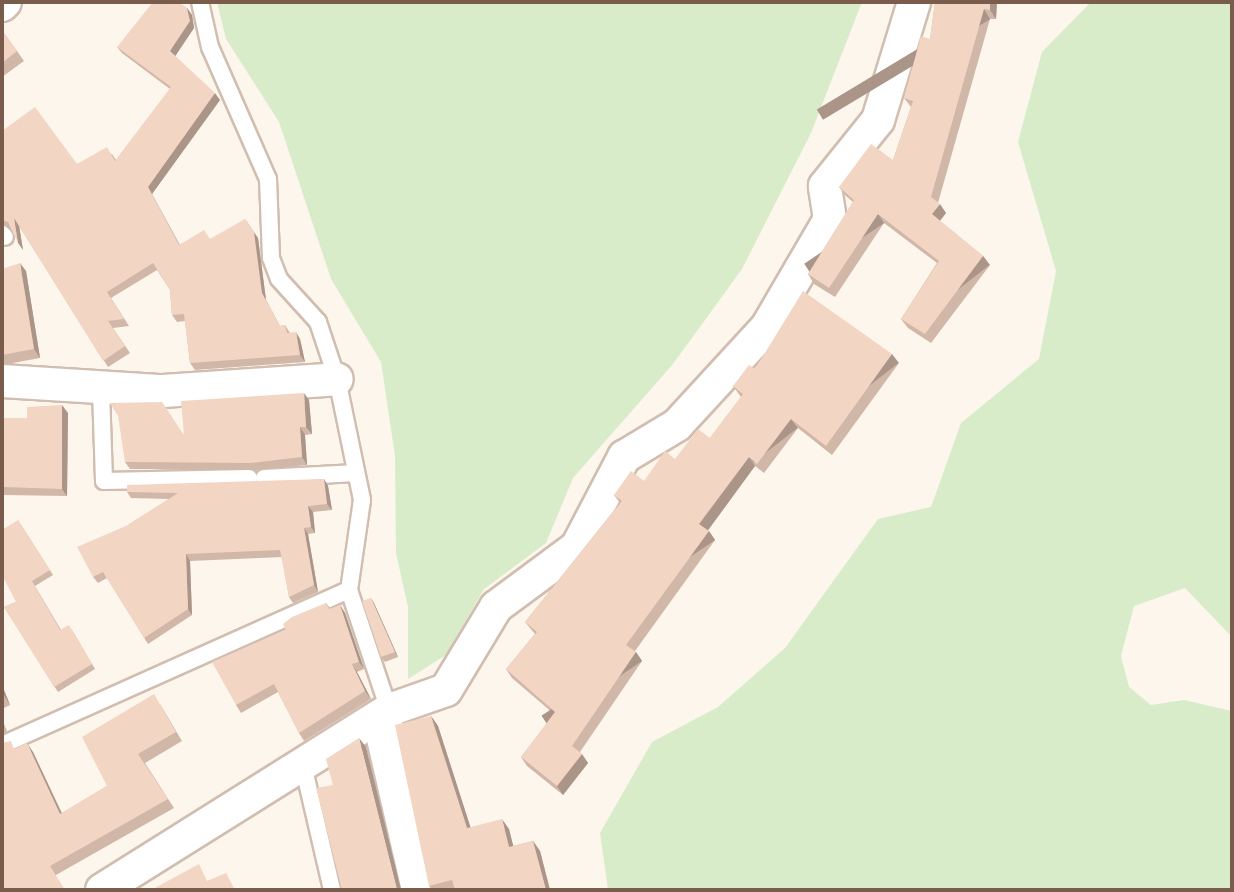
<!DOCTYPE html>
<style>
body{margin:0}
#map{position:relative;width:1234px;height:892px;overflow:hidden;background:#fdf6ec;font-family:Arial,sans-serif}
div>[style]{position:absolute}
.green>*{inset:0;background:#d8ecc9}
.roads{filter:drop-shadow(2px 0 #d1beb0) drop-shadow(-2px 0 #d1beb0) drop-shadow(0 2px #d1beb0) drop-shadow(0 -2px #d1beb0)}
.lane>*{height:16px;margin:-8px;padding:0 8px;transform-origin:8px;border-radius:8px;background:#fff}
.street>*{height:32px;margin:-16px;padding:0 16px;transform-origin:16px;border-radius:16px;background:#fff}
.wall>*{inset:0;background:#d1b7a8}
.shaded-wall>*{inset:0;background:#aa9588;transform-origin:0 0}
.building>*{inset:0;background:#f3d5c3}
span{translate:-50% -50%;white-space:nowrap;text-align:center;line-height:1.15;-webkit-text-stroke:6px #fffaf3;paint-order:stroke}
.frame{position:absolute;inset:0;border:4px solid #7a5c4d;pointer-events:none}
</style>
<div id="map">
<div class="green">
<div style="clip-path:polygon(217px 2px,862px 2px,811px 133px,742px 269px,673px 364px,573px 478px,546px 543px,484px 589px,446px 655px,408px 679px,408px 607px,396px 553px,395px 456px,381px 362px,331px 279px,279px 122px,226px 39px)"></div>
<div style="clip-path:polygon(1091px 2px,1232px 2px,1232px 637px,1185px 588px,1134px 606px,1121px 656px,1129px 687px,1151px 705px,1184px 700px,1232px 711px,1232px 890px,608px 890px,600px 833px,652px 742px,718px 707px,785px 648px,878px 519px,931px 507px,961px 423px,1039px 359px,1056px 271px,1018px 142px,1042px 52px)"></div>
</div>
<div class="roads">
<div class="lane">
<div style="left:200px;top:2px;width:46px;rotate:77.5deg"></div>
<div style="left:210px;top:47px;width:144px;rotate:66.3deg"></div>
<div style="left:268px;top:179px;width:79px;rotate:87.8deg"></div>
<div style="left:271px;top:258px;width:22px;rotate:69deg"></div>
<div style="left:279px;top:279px;width:58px;rotate:47.8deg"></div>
<div style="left:318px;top:322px;width:60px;rotate:71.6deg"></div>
<div style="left:337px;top:379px;width:124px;rotate:78.3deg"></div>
<div style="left:362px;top:500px;width:91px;rotate:98.2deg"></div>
<div style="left:349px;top:590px;width:126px;rotate:71.6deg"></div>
<div style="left:2px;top:234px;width:4px;rotate:45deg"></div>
<div style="left:101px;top:390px;width:91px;rotate:88.1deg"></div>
<div style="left:104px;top:481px;width:145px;rotate:-1.2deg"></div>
<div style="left:264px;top:478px;width:92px;rotate:-3.1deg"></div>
<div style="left:2px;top:745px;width:380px;rotate:-24.1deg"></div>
<div style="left:303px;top:765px;width:128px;rotate:76.9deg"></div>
</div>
<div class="street">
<div style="left:2px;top:5px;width:4px;rotate:-45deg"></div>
<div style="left:2px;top:381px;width:161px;rotate:3.6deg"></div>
<div style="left:163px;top:391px;width:174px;rotate:-3.9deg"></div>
<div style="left:389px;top:710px;width:25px;rotate:106deg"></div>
<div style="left:382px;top:734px;width:160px;rotate:77deg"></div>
<div style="left:102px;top:890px;width:339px;rotate:-32.1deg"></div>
<div style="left:389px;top:710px;width:60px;rotate:-19.3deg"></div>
<div style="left:446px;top:690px;width:97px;rotate:-58.9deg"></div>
<div style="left:496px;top:607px;width:101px;rotate:-36.5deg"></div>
<div style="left:577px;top:547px;width:102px;rotate:-62.4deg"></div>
<div style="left:624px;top:457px;width:62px;rotate:-31.1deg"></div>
<div style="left:677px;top:425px;width:133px;rotate:-47.4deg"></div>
<div style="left:767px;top:327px;width:125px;rotate:-59.7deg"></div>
<div style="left:830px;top:219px;width:33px;rotate:-99deg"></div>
<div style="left:825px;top:186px;width:85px;rotate:-51.2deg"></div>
<div style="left:878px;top:120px;width:123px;rotate:-73deg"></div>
</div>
</div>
<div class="wall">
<div style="clip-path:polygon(935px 2px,997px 2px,996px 19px,990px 19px,938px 203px,946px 213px,940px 221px,983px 256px,990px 265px,931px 343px,908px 328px,901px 319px,937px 263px,884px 223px,835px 297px,814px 284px,808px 274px,853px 202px,846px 196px,839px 187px,893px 160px,911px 107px,904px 98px,930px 39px)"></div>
<div style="clip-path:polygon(187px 8px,192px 15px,194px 28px,175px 56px,220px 100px,152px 194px,180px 245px,210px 239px,258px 238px,266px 300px,280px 326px,285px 325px,290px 333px,300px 339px,305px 362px,195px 370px,190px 363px,185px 321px,177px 322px,172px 315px,170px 290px,157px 270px,111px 298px,129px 326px,113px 328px,130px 353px,108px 367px,19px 226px,23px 250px,11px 228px,2px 224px,2px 131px,77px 164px,112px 154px,116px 160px,170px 89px,122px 53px,117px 47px)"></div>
<div style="clip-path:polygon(2px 30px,24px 61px,2px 77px)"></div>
<div style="clip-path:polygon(2px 269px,26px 271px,40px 358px,2px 365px)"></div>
<div style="clip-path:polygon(899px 363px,832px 455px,798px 428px,764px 473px,755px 466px,708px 530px,715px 540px,635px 651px,642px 661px,580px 752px,588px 763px,563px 795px,527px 766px,521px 757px,554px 714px,512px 678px,506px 669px,535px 634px,525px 622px,620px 503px,614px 495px,644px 481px,710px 438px,741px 397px,733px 386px,755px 369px)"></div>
<div style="clip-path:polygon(309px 400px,312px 434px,305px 435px,307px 465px,256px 470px,130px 469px,125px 462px,184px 435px)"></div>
<div style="clip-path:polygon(68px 413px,67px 496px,2px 495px,2px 418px,27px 418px)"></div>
<div style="clip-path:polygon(324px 479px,328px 486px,332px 510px,313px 512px,315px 533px,308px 534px,318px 592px,293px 603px,289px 597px,282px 557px,190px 561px,192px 615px,148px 644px,107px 578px,98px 583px,93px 577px,128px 525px,169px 499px,131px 498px,127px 492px)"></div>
<div style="clip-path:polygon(18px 520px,53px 575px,35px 586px,61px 630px,72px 630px,95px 669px,58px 692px,4px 607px,16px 602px)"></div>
<div style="clip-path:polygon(371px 598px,374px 603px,398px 657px,385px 662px,381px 657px)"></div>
<div style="clip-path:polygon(326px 603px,330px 608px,340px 605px,345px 613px,364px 669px,357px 672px,371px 699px,304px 741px,299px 733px,278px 692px,241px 713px,236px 705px,286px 630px)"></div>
<div style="clip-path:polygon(2px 685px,10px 705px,2px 709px)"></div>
<div style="clip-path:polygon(160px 704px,182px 741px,145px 763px,174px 808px,56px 875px,2px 890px,16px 749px,33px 752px,62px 813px,107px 786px)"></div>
<div style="clip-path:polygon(431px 716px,438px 726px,470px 827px,509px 829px,513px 846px,533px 841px,540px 851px,550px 890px,432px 890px,429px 886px)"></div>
<div style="clip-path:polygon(2px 719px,7px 731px,2px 734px)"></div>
</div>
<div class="shaded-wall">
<div style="clip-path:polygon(990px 2px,997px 2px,996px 19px,990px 10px)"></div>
<div style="clip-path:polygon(187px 8px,192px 15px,194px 28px,174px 58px,170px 51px)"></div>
<div style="left:984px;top:9px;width:12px;height:195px;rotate:59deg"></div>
<div style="clip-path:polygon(215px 93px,220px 100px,152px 194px,184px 252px,148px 187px)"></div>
<div style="clip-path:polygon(940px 204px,946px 213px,938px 223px,932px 214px)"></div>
<div style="left:878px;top:214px;width:11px;height:89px;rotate:56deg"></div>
<div style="clip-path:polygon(14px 218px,19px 225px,23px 250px,18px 243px)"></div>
<div style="clip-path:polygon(245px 219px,258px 238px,266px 300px,284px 333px,262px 293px)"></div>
<div style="left:983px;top:256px;width:11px;height:97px;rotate:52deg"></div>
<div style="clip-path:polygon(20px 263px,26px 271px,40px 358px,34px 349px)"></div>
<div style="clip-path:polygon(296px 332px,300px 339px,305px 362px,300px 355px)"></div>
<div style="left:892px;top:354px;width:11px;height:113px;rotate:52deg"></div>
<div style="clip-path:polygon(304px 393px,309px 400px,312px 434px,306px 427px)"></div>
<div style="clip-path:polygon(62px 405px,68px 413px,67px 496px,62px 489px)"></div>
<div style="left:791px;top:419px;width:11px;height:56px;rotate:52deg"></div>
<div style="clip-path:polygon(300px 427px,305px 435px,307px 465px,302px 457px)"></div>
<div style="clip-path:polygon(749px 457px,755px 466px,706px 533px,699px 524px)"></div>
<div style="clip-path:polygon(324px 479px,328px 486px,332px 510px,327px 504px)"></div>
<div style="clip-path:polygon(308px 506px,313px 512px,315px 533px,311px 527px)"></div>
<div style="clip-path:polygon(304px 528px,308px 534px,318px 592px,314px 585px)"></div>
<div style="left:709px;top:531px;width:11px;height:141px;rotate:56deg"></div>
<div style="clip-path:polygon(186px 554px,190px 561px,192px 615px,188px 609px)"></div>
<div style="clip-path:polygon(371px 598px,374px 603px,398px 657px,395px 652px)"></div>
<div style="clip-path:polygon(340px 605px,345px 613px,364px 669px,359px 662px)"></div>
<div style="left:636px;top:652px;width:11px;height:114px;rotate:56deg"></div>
<div style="clip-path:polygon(352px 664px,357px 672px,371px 699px,365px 691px)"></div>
<div style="clip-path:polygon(2px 685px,10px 705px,2px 692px)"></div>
<div style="clip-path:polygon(431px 716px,438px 726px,474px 838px,467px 828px)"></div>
<div style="clip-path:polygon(359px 738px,366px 747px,401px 890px,397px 890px)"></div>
<div style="clip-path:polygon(27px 743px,33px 752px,66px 823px,60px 814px)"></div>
<div style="clip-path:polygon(582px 754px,588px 763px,563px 795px,557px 786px)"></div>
<div style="clip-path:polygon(502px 819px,509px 829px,516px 857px,509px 847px)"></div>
<div style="clip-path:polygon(533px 841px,540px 851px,550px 890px,546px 890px)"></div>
</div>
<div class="building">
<div style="clip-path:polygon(153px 2px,179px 2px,187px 8px,190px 21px,170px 51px,215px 93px,148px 187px,179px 245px,204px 230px,210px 239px,245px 219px,254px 232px,262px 293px,280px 326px,285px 325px,287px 333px,296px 332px,300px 355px,190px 363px,184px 314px,172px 315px,170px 290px,153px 263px,107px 292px,124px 319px,108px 321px,125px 346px,103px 361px,14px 218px,18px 243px,8px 222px,2px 220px,2px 131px,35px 107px,77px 164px,107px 147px,115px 161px,171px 87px,117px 47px)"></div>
<div style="clip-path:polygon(935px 2px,990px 2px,990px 10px,984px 9px,931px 197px,940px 204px,932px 214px,983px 256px,925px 334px,901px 319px,939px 261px,878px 214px,829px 288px,808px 274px,854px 200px,839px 187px,871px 144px,893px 160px,913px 101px,904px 98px,921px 36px,930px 39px)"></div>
<div style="clip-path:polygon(2px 30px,17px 51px,2px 63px)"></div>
<div style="clip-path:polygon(20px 263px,34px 349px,2px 355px,2px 269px)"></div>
<div style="clip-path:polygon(803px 291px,892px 354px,826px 446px,791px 419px,757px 464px,749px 457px,699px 524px,709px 531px,626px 645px,636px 652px,572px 746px,582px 754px,557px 786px,521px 757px,555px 712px,506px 669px,537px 632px,525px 622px,622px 501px,614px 495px,631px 471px,644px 481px,665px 451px,675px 459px,698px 429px,710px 438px,743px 394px,733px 386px,749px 365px,755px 369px)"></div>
<div style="clip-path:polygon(304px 393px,306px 427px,300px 427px,302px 457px,251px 463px,125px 462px,118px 416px,110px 403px,162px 402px,184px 435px,181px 401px)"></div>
<div style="clip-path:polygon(62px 405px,62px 489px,2px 487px,2px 418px,27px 418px,27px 407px)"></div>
<div style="clip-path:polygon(324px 479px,327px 504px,308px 506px,311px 527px,304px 528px,314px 585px,289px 597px,280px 550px,186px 554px,188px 609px,144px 638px,103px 572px,93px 577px,77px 547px,128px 525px,178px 493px,127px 492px,127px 485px)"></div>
<div style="clip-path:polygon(18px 520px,50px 570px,32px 581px,60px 630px,69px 625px,92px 664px,54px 687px,4px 607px,16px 602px,2px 575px,2px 530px)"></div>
<div style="clip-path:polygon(371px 598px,395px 652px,381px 657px,362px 601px)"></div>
<div style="clip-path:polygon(326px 603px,329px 609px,340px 605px,359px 662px,352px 664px,365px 691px,299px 733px,274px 684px,236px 705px,212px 662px,286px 630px,283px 624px,292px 617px)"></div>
<div style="clip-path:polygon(154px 694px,176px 732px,138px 754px,168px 799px,50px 866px,65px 890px,2px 890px,2px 743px,11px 741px,14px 749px,27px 743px,60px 814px,107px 786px,82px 737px)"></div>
<div style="clip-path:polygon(431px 716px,467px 828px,502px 819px,509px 847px,533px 841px,546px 890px,455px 890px,452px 880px,429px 886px,395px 725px)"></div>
<div style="clip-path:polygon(359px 738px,397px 890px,342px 890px,316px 788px,333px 785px,326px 759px)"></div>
<div style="clip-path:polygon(199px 864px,207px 881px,226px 873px,235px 890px,151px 890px)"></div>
</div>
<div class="frame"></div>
</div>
